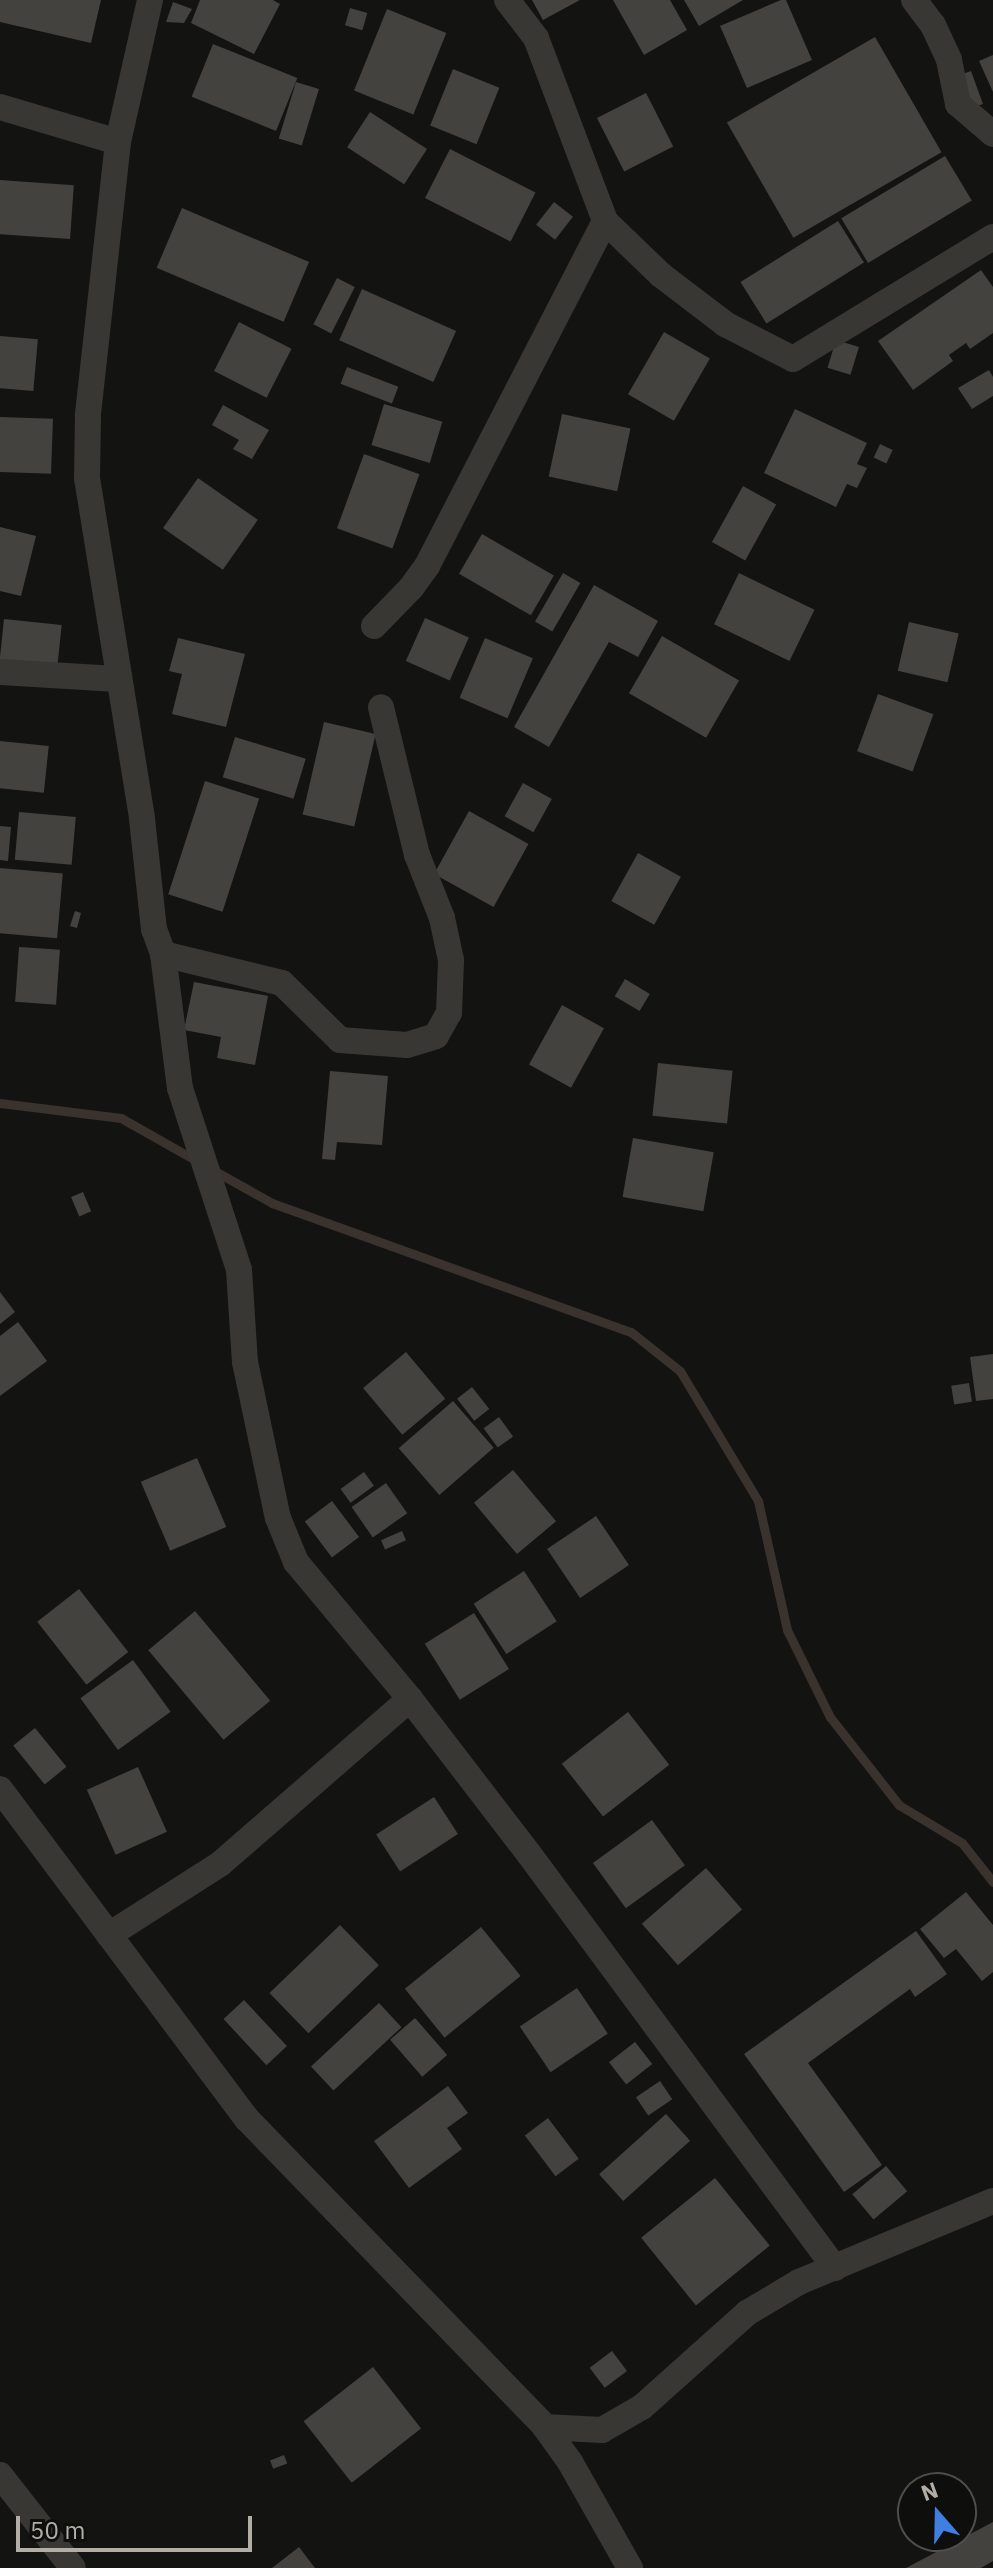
<!DOCTYPE html>
<style>
body{margin:0}
#map{position:relative;width:993px;height:2568px;overflow:hidden;background:#131312;font-family:"IBM Plex Sans",sans-serif}
div>[style]{position:absolute}
.stream>*{height:9px;margin:-4.5px;padding:0 4.5px;transform-origin:4.5px;border-radius:4.5px;background:#3a322c}
.building>*{inset:0;background:#43423f;transform-origin:0 0}
.minor>*{height:26px;margin:-13px;padding:0 13px;transform-origin:13px;border-radius:13px;background:#383733}
span{translate:-50% -50%;white-space:nowrap;text-align:center;line-height:1.15;-webkit-text-stroke:8px #0e0e0d;paint-order:stroke}
.north{position:absolute;left:897px;top:2472px;width:80px;height:80px;box-sizing:border-box;background:#0e0e0d;border:2px solid #504e4a;border-radius:50%;rotate:340deg;font-size:22px;font-weight:700;line-height:32px;text-align:center;color:#b2ada5}
.north::after{content:'';display:block;margin:auto;width:28px;height:36px;background:#3f7fde;clip-path:polygon(50% 0,100% 100%,50% 72%,0 100%)}
.scale{position:absolute;left:16px;top:2516px;width:236px;height:36px;box-sizing:border-box;border:4px solid #b2ada5;border-top:0;padding-left:10px;font-size:24px;line-height:28px;white-space:nowrap;color:#b2ada5;-webkit-text-stroke:6px #0e0e0d;paint-order:stroke}
</style>
<div id="map">
<div class="stream">
<div style="left:0;top:1103px;width:122px;rotate:7.1deg"></div>
<div style="left:121px;top:1118px;width:87px;rotate:29.5deg"></div>
<div style="left:213px;top:1170px;width:68px;rotate:29.2deg"></div>
<div style="left:272px;top:1203px;width:381px;rotate:19.8deg"></div>
<div style="left:631px;top:1332px;width:63px;rotate:38.5deg"></div>
<div style="left:680px;top:1371px;width:152px;rotate:59deg"></div>
<div style="left:758px;top:1501px;width:132px;rotate:77.3deg"></div>
<div style="left:787px;top:1630px;width:97px;rotate:63.7deg"></div>
<div style="left:830px;top:1717px;width:112px;rotate:51.9deg"></div>
<div style="left:899px;top:1805px;width:74px;rotate:31.1deg"></div>
<div style="left:962px;top:1843px;width:50px;rotate:51.5deg"></div>
</div>
<div class="building">
<div style="clip-path:polygon(0 0,101px 0,91px 43px,0 22px)"></div>
<div style="clip-path:polygon(200px 0,273px 0,280px 4px,254px 54px,191px 23px)"></div>
<div style="clip-path:polygon(532px 0,580px 0,543px 20px)"></div>
<div style="clip-path:polygon(613px 0,670px 0,687px 30px,644px 55px)"></div>
<div style="clip-path:polygon(684px 0,743px 0,699px 26px)"></div>
<div style="clip-path:polygon(781px 0,786px 0,812px 60px,747px 88px,720px 26px)"></div>
<div style="clip-path:polygon(173px 2px,192px 9px,184px 23px,166px 22px)"></div>
<div style="left:350px;top:8px;width:18px;height:18px;rotate:16deg"></div>
<div style="left:387px;top:9px;width:64px;height:88px;rotate:22deg"></div>
<div style="left:875px;top:37px;width:133px;height:171px;rotate:60deg"></div>
<div style="left:213px;top:44px;width:91px;height:57px;rotate:22deg"></div>
<div style="clip-path:polygon(993px 55px,993px 92px,979px 61px)"></div>
<div style="left:453px;top:69px;width:50px;height:61px;rotate:22deg"></div>
<div style="left:971px;top:71px;width:35px;height:15px;rotate:70deg"></div>
<div style="left:296px;top:82px;width:24px;height:59px;rotate:17deg"></div>
<div style="left:646px;top:93px;width:60px;height:55px;rotate:63deg"></div>
<div style="left:370px;top:112px;width:68px;height:42px;rotate:33deg"></div>
<div style="left:450px;top:149px;width:96px;height:55px;rotate:27deg"></div>
<div style="left:945px;top:156px;width:52px;height:121px;rotate:59deg"></div>
<div style="left:0;top:180px;width:74px;height:54px;rotate:4deg"></div>
<div style="left:554px;top:202px;width:24px;height:29px;rotate:38deg"></div>
<div style="left:182px;top:208px;width:138px;height:65px;rotate:23deg"></div>
<div style="left:838px;top:221px;width:49px;height:115px;rotate:58deg"></div>
<div style="clip-path:polygon(981px 270px,993px 287px,993px 333px,970px 349px,966px 343px,949px 355px,953px 361px,913px 390px,878px 341px)"></div>
<div style="left:337px;top:278px;width:20px;height:52px;rotate:27deg"></div>
<div style="left:362px;top:289px;width:103px;height:56px;rotate:24deg"></div>
<div style="left:239px;top:322px;width:59px;height:55px;rotate:27deg"></div>
<div style="left:664px;top:332px;width:53px;height:72px;rotate:30deg"></div>
<div style="left:0;top:336px;width:38px;height:52px;rotate:5deg"></div>
<div style="left:836px;top:340px;width:24px;height:29px;rotate:17deg"></div>
<div style="left:347px;top:367px;width:55px;height:18px;rotate:21deg"></div>
<div style="clip-path:polygon(989px 370px,993px 377px,993px 396px,972px 409px,958px 388px)"></div>
<div style="left:384px;top:404px;width:61px;height:43px;rotate:17deg"></div>
<div style="clip-path:polygon(223px 405px,269px 430px,252px 459px,233px 449px,239px 440px,212px 425px)"></div>
<div style="clip-path:polygon(795px 409px,867px 443px,857px 464px,867px 468px,857px 488px,847px 484px,836px 507px,764px 473px)"></div>
<div style="left:562px;top:414px;width:70px;height:64px;rotate:12deg"></div>
<div style="left:0;top:417px;width:53px;height:55px;rotate:2deg"></div>
<div style="left:880px;top:444px;width:14px;height:15px;rotate:25deg"></div>
<div style="left:364px;top:454px;width:59px;height:79px;rotate:20deg"></div>
<div style="left:198px;top:478px;width:73px;height:61px;rotate:35deg"></div>
<div style="left:743px;top:486px;width:38px;height:64px;rotate:29deg"></div>
<div style="clip-path:polygon(0 527px,36px 536px,21px 596px,0 591px)"></div>
<div style="left:482px;top:534px;width:83px;height:46px;rotate:30deg"></div>
<div style="left:563px;top:573px;width:20px;height:56px;rotate:30deg"></div>
<div style="left:739px;top:573px;width:84px;height:57px;rotate:26deg"></div>
<div style="clip-path:polygon(594px 585px,658px 621px,638px 657px,609px 642px,549px 747px,514px 727px)"></div>
<div style="left:425px;top:618px;width:48px;height:47px;rotate:24deg"></div>
<div style="left:4px;top:619px;width:58px;height:54px;rotate:6deg"></div>
<div style="left:909px;top:622px;width:51px;height:50px;rotate:13deg"></div>
<div style="left:662px;top:636px;width:89px;height:66px;rotate:30deg"></div>
<div style="clip-path:polygon(178px 638px,245px 654px,226px 727px,172px 714px,182px 674px,169px 671px)"></div>
<div style="left:485px;top:638px;width:52px;height:65px;rotate:23deg"></div>
<div style="left:878px;top:694px;width:59px;height:61px;rotate:20deg"></div>
<div style="left:324px;top:722px;width:53px;height:95px;rotate:13deg"></div>
<div style="left:235px;top:737px;width:74px;height:42px;rotate:17deg"></div>
<div style="left:0;top:741px;width:49px;height:47px;rotate:6deg"></div>
<div style="left:205px;top:781px;width:57px;height:119px;rotate:18deg"></div>
<div style="left:523px;top:783px;width:33px;height:38px;rotate:29deg"></div>
<div style="left:469px;top:811px;width:68px;height:72px;rotate:29deg"></div>
<div style="left:19px;top:812px;width:57px;height:48px;rotate:5deg"></div>
<div style="clip-path:polygon(0 826px,11px 827px,8px 861px,0 860px)"></div>
<div style="left:638px;top:853px;width:49px;height:55px;rotate:29deg"></div>
<div style="left:0;top:868px;width:63px;height:65px;rotate:5deg"></div>
<div style="clip-path:polygon(75px 911px,81px 913px,77px 928px,70px 926px)"></div>
<div style="left:19px;top:947px;width:41px;height:55px;rotate:4deg"></div>
<div style="left:625px;top:979px;width:29px;height:20px;rotate:31deg"></div>
<div style="clip-path:polygon(194px 982px,268px 996px,255px 1065px,217px 1058px,221px 1037px,184px 1030px)"></div>
<div style="left:562px;top:1005px;width:48px;height:68px;rotate:29deg"></div>
<div style="left:658px;top:1063px;width:75px;height:53px;rotate:6deg"></div>
<div style="clip-path:polygon(330px 1071px,388px 1076px,382px 1145px,337px 1142px,335px 1160px,322px 1159px)"></div>
<div style="left:633px;top:1138px;width:82px;height:60px;rotate:10deg"></div>
<div style="left:83px;top:1192px;width:21px;height:13px;rotate:67deg"></div>
<div style="clip-path:polygon(0 1292px,15px 1312px,0 1324px)"></div>
<div style="clip-path:polygon(18px 1322px,47px 1361px,0 1396px,0 1336px)"></div>
<div style="left:406px;top:1352px;width:61px;height:56px;rotate:50deg"></div>
<div style="clip-path:polygon(993px 1354px,993px 1399px,976px 1401px,970px 1357px)"></div>
<div style="left:969px;top:1383px;width:19px;height:18px;rotate:81deg"></div>
<div style="left:472px;top:1387px;width:28px;height:19px;rotate:52deg"></div>
<div style="left:453px;top:1401px;width:62px;height:72px;rotate:49deg"></div>
<div style="left:499px;top:1417px;width:24px;height:19px;rotate:54deg"></div>
<div style="left:197px;top:1458px;width:75px;height:61px;rotate:67deg"></div>
<div style="left:513px;top:1470px;width:67px;height:51px;rotate:50deg"></div>
<div style="left:364px;top:1472px;width:17px;height:29px;rotate:54deg"></div>
<div style="left:386px;top:1483px;width:37px;height:42px;rotate:55deg"></div>
<div style="left:332px;top:1501px;width:45px;height:34px;rotate:53deg"></div>
<div style="left:596px;top:1516px;width:59px;height:59px;rotate:56deg"></div>
<div style="left:402px;top:1531px;width:10px;height:23px;rotate:66deg"></div>
<div style="left:524px;top:1571px;width:60px;height:60px;rotate:57deg"></div>
<div style="left:79px;top:1589px;width:80px;height:53px;rotate:52deg"></div>
<div style="left:195px;top:1611px;width:117px;height:61px;rotate:50deg"></div>
<div style="left:474px;top:1613px;width:66px;height:58px;rotate:58deg"></div>
<div style="left:133px;top:1660px;width:64px;height:65px;rotate:54deg"></div>
<div style="left:628px;top:1712px;width:67px;height:84px;rotate:52deg"></div>
<div style="left:35px;top:1728px;width:50px;height:28px;rotate:51deg"></div>
<div style="left:138px;top:1767px;width:71px;height:56px;rotate:66deg"></div>
<div style="left:434px;top:1797px;width:44px;height:69px;rotate:57deg"></div>
<div style="left:652px;top:1820px;width:56px;height:73px;rotate:54deg"></div>
<div style="left:706px;top:1868px;width:55px;height:85px;rotate:49deg"></div>
<div style="clip-path:polygon(966px 1892px,993px 1925px,993px 1972px,982px 1981px,956px 1949px,944px 1958px,920px 1929px)"></div>
<div style="left:340px;top:1925px;width:56px;height:98px;rotate:46deg"></div>
<div style="left:481px;top:1927px;width:63px;height:98px;rotate:51deg"></div>
<div style="clip-path:polygon(916px 1931px,947px 1974px,915px 1997px,910px 1989px,808px 2063px,882px 2165px,844px 2192px,744px 2054px)"></div>
<div style="left:577px;top:1988px;width:55px;height:69px;rotate:56deg"></div>
<div style="left:244px;top:2000px;width:63px;height:28px;rotate:47deg"></div>
<div style="left:379px;top:2003px;width:33px;height:93px;rotate:47deg"></div>
<div style="left:415px;top:2018px;width:49px;height:33px;rotate:49deg"></div>
<div style="left:635px;top:2042px;width:28px;height:33px;rotate:52deg"></div>
<div style="left:660px;top:2081px;width:22px;height:29px;rotate:56deg"></div>
<div style="clip-path:polygon(448px 2086px,468px 2113px,447px 2128px,462px 2149px,409px 2188px,374px 2141px)"></div>
<div style="left:666px;top:2114px;width:36px;height:90px;rotate:48deg"></div>
<div style="left:548px;top:2118px;width:51px;height:29px;rotate:53deg"></div>
<div style="left:886px;top:2166px;width:33px;height:44px;rotate:50deg"></div>
<div style="left:715px;top:2178px;width:87px;height:95px;rotate:51deg"></div>
<div style="left:612px;top:2351px;width:25px;height:28px;rotate:53deg"></div>
<div style="left:373px;top:2367px;width:78px;height:88px;rotate:52deg"></div>
<div style="left:284px;top:2455px;width:9px;height:15px;rotate:69deg"></div>
<div style="clip-path:polygon(993px 2522px,993px 2561px,981px 2568px,906px 2568px)"></div>
<div style="clip-path:polygon(299px 2547px,315px 2568px,272px 2568px)"></div>
</div>
<div class="minor">
<div style="left:150px;top:0;width:146px;rotate:102.7deg"></div>
<div style="left:118px;top:142px;width:275px;rotate:96.3deg"></div>
<div style="left:88px;top:415px;width:63px;rotate:90.9deg"></div>
<div style="left:87px;top:478px;width:345px;rotate:80.8deg"></div>
<div style="left:142px;top:819px;width:111px;rotate:83.8deg"></div>
<div style="left:154px;top:929px;width:27px;rotate:70deg"></div>
<div style="left:163px;top:954px;width:135px;rotate:82.8deg"></div>
<div style="left:180px;top:1088px;width:191px;rotate:72deg"></div>
<div style="left:239px;top:1270px;width:92px;rotate:86.3deg"></div>
<div style="left:245px;top:1362px;width:159px;rotate:78.1deg"></div>
<div style="left:278px;top:1518px;width:48px;rotate:67.8deg"></div>
<div style="left:296px;top:1562px;width:178px;rotate:50.2deg"></div>
<div style="left:410px;top:1699px;width:195px;rotate:52.5deg"></div>
<div style="left:529px;top:1854px;width:515px;rotate:53.53deg"></div>
<div style="left:507px;top:0;width:48px;rotate:52.7deg"></div>
<div style="left:536px;top:38px;width:196px;rotate:69.3deg"></div>
<div style="left:605px;top:221px;width:78px;rotate:44deg"></div>
<div style="left:661px;top:275px;width:81px;rotate:37.4deg"></div>
<div style="left:725px;top:324px;width:76px;rotate:27.2deg"></div>
<div style="left:793px;top:359px;width:234px;rotate:-31.4deg"></div>
<div style="left:914px;top:0;width:31px;rotate:53deg"></div>
<div style="left:933px;top:25px;width:38px;rotate:65deg"></div>
<div style="left:949px;top:60px;width:45px;rotate:78.4deg"></div>
<div style="left:958px;top:104px;width:46px;rotate:40.6deg"></div>
<div style="left:0;top:107px;width:123px;rotate:16.5deg"></div>
<div style="left:374px;top:626px;width:53px;rotate:-45.8deg"></div>
<div style="left:411px;top:588px;width:27px;rotate:-54deg"></div>
<div style="left:427px;top:566px;width:388px;rotate:-62.7deg"></div>
<div style="left:0;top:672px;width:117px;rotate:3.4deg"></div>
<div style="left:163px;top:954px;width:122px;rotate:13.7deg"></div>
<div style="left:282px;top:983px;width:81px;rotate:44.5deg"></div>
<div style="left:340px;top:1040px;width:67px;rotate:4.3deg"></div>
<div style="left:407px;top:1045px;width:30px;rotate:-17deg"></div>
<div style="left:436px;top:1036px;width:26px;rotate:-61deg"></div>
<div style="left:449px;top:1013px;width:53px;rotate:-87.8deg"></div>
<div style="left:451px;top:960px;width:43px;rotate:-102.1deg"></div>
<div style="left:442px;top:918px;width:68px;rotate:-111.6deg"></div>
<div style="left:417px;top:855px;width:152px;rotate:-103.7deg"></div>
<div style="left:0;top:1789px;width:412px;rotate:53.2deg"></div>
<div style="left:247px;top:2119px;width:429px;rotate:45.9deg"></div>
<div style="left:545px;top:2427px;width:57px;rotate:3deg"></div>
<div style="left:602px;top:2430px;width:46px;rotate:-29.9deg"></div>
<div style="left:642px;top:2407px;width:141px;rotate:-41.8deg"></div>
<div style="left:747px;top:2313px;width:61px;rotate:-30.8deg"></div>
<div style="left:799px;top:2282px;width:210px;rotate:-22.7deg"></div>
<div style="left:109px;top:1935px;width:132px;rotate:-32.6deg"></div>
<div style="left:220px;top:1864px;width:252px;rotate:-41deg"></div>
<div style="left:545px;top:2427px;width:43px;rotate:54.5deg"></div>
<div style="left:570px;top:2462px;width:122px;rotate:60.5deg"></div>
<div style="left:0;top:2475px;width:118px;rotate:51.9deg"></div>
</div>
<div class="north">N</div>
<div class="scale">50 m</div>
</div>
